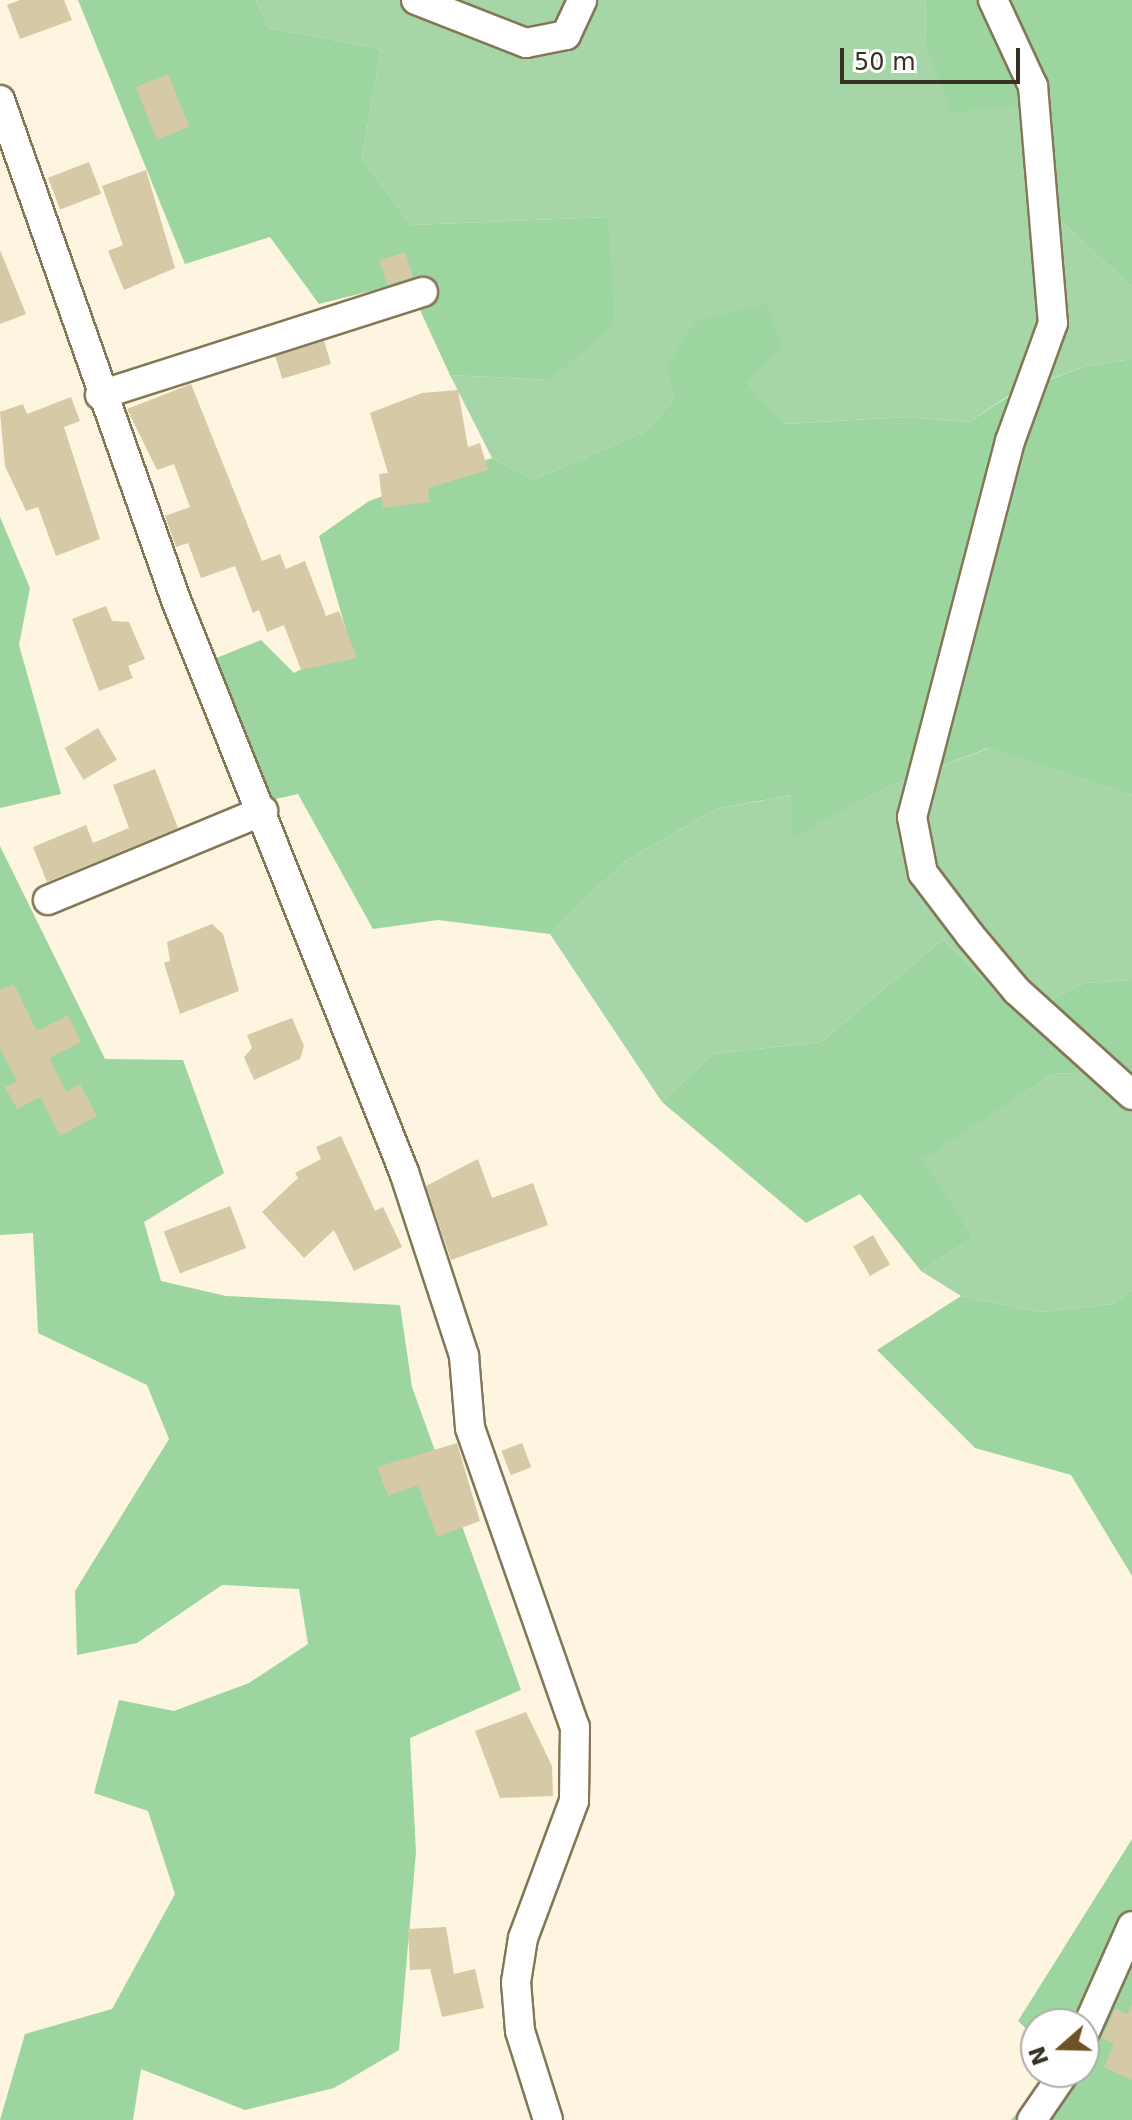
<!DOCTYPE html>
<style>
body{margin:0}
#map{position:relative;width:1132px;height:2120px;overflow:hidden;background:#fdf5e0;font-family:"DejaVu Sans",sans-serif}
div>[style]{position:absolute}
.green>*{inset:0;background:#a6d5a8}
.forest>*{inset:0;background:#9cd59f}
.building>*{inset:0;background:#d5c9a6;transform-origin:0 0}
.roads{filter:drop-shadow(2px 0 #837757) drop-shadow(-2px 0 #837757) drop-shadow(0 2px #837757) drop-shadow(0 -2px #837757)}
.minor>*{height:28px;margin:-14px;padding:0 14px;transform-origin:14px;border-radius:14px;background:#fff}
span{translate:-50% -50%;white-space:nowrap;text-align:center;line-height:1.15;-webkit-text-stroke:7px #fff;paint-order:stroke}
.north{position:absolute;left:1020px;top:2008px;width:80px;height:80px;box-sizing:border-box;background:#fff;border:2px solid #afada7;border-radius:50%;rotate:250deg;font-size:22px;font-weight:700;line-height:32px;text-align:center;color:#363123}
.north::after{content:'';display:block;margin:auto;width:28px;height:36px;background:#6d5224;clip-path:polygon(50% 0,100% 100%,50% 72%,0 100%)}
.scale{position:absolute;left:840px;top:48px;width:180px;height:36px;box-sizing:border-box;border:4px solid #363123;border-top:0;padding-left:10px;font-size:24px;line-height:28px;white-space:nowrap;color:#363123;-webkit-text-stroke:6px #fff;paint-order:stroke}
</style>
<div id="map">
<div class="green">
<div style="clip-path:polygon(256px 0,926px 0,925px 44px,1024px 104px,1054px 214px,1132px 288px,1132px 359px,1086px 366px,1014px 392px,969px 422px,906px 417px,783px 424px,746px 381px,675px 398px,646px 431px,533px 480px,492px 458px,450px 375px,549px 380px,608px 217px,411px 225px,362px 158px,381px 49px,269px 28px)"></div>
<div style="clip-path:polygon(989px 748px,1132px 795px,1132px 980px,1085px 983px,1020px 1016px,943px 939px,821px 1042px,713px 1054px,662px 1102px,550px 934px,624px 862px,716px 809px,792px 795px,793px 837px,892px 785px)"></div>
<div style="clip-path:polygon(1132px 1070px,1132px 1290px,1112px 1304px,1041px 1312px,961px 1296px,921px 1271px,974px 1237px,921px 1160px,1053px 1074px)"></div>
</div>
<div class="forest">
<div style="clip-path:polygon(78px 0,256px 0,269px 28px,381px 49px,362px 158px,411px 225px,608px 217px,615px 324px,549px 380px,450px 375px,407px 282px,319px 304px,270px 237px,185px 264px)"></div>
<div style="clip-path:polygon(926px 0,1132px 0,1132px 288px,1054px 214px,1024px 105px,951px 112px,925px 44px)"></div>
<div style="clip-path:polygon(766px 304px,782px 348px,746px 381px,784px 424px,906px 417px,969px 422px,1014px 393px,1086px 366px,1132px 359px,1132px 795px,988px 748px,892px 785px,792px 838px,791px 795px,716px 809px,624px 862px,550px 934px,438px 920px,373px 929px,298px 794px,258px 803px,204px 663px,261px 640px,294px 673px,350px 644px,319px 536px,369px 501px,492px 458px,533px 480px,646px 431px,675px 398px,667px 366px,696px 321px)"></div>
<div style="clip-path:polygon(0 517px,30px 588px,19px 645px,61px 794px,0 808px)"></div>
<div style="clip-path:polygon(0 846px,105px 1059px,183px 1060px,224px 1173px,144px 1222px,161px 1281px,226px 1296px,400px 1305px,412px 1387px,521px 1690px,410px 1738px,416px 1852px,399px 2050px,334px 2088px,245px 2110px,141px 2069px,133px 2120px,0 2120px,25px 2034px,112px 2009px,175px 1894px,148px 1811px,94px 1793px,119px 1700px,174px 1711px,249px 1683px,308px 1644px,299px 1589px,222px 1585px,137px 1643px,77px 1655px,75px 1591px,169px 1439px,147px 1385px,38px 1333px,33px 1233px,0 1235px)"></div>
<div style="clip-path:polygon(943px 939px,1020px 1016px,1085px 983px,1132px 980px,1132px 1070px,1053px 1074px,922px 1160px,974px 1237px,921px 1271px,860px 1194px,806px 1223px,662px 1102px,713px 1054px,821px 1042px)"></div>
<div style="clip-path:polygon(1132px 1290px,1132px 1576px,1071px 1475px,975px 1448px,877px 1350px,961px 1296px,1041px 1312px,1112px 1304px)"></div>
<div style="clip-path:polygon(1132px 1839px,1132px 2120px,1011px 2120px,1053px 2072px,1084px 2072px,1084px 2024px,1036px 2024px,1036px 2038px,1018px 2021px)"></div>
</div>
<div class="building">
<div style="clip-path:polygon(20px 0,64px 0,72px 20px,20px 39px,7px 5px)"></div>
<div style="left:168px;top:74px;width:57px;height:35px;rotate:68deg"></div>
<div style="left:89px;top:162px;width:34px;height:44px;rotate:69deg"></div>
<div style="clip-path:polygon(146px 170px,175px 268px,124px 290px,108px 251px,123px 245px,102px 186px)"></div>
<div style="clip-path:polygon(0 250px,26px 314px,0 324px)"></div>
<div style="left:405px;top:252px;width:26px;height:27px;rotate:72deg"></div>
<div style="left:324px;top:341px;width:24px;height:51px;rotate:73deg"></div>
<div style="clip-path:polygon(191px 384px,262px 561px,280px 554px,286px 569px,305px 561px,326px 616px,339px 611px,357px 658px,301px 670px,284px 625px,267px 632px,259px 610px,253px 613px,235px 566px,201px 578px,188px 543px,176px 547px,165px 516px,190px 507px,174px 464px,157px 470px,127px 409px)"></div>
<div style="clip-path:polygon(458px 390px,468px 447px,480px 443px,488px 470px,428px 488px,430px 502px,383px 508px,379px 474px,388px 473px,370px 413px,422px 393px)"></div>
<div style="clip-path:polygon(71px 397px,80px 421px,64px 427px,100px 539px,56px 556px,38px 507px,26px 511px,5px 466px,0 412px,23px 404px,27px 414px)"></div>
<div style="clip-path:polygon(106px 606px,112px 621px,129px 622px,145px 659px,128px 666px,133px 678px,99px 691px,72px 619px)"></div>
<div style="left:98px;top:728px;width:37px;height:39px;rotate:59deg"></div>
<div style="clip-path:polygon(155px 769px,178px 828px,47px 882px,33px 847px,86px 825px,93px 843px,129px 828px,113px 785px)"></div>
<div style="clip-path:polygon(212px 924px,223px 934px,239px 991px,180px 1014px,164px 963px,170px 961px,167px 942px)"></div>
<div style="clip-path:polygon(14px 984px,37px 1031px,68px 1015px,81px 1042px,49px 1058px,67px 1092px,80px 1084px,97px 1116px,60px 1136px,40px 1097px,17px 1109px,5px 1087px,17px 1081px,0 1049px,0 990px)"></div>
<div style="clip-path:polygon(292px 1018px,304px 1046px,300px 1059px,254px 1080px,244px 1057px,252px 1048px,247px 1035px)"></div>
<div style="clip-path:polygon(341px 1136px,375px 1211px,383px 1207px,402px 1247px,354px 1271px,334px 1230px,304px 1258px,262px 1212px,298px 1178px,295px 1173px,321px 1159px,316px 1147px)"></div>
<div style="clip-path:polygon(478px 1159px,492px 1198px,533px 1183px,548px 1225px,451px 1260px,426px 1186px)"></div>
<div style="left:230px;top:1206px;width:45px;height:71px;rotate:69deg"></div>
<div style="left:873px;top:1235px;width:34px;height:23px;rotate:60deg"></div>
<div style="clip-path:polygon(457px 1443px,480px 1521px,437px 1537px,418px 1485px,388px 1496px,377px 1467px)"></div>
<div style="left:522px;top:1443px;width:26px;height:22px;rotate:69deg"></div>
<div style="clip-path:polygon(526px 1712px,552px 1766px,553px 1796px,500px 1798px,475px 1731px)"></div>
<div style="clip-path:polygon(446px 1927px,454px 1974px,475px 1969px,484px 2008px,442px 2017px,430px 1969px,410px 1970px,408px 1929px)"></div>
<div style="clip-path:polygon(1132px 2004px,1132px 2080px,1104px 2067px,1114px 2044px,1102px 2038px,1115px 2009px,1127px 2014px)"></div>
</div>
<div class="roads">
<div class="minor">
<div style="left:416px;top:0;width:118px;rotate:21.4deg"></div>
<div style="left:526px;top:43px;width:41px;rotate:-11.3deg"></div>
<div style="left:566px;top:35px;width:38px;rotate:-65deg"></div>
<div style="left:993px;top:0;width:95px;rotate:65.1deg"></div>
<div style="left:1033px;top:86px;width:238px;rotate:85.2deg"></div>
<div style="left:1053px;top:323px;width:126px;rotate:110deg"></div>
<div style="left:1010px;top:441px;width:389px;rotate:104.6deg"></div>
<div style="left:912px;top:817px;width:57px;rotate:78.9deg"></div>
<div style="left:923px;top:873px;width:78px;rotate:52.8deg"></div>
<div style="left:970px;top:935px;width:73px;rotate:50deg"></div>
<div style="left:1017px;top:991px;width:155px;rotate:42.1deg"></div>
<div style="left:0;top:100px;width:530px;rotate:70.61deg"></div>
<div style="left:176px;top:600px;width:616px;rotate:68.27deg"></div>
<div style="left:404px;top:1172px;width:194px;rotate:71.9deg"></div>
<div style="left:464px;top:1356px;width:72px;rotate:85.2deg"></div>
<div style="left:470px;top:1428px;width:317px;rotate:70.7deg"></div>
<div style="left:575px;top:1727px;width:74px;rotate:90.8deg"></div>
<div style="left:574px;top:1801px;width:146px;rotate:110.4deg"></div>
<div style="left:523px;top:1938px;width:45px;rotate:99deg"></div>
<div style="left:516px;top:1982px;width:49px;rotate:85.3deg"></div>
<div style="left:520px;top:2031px;width:93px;rotate:72.5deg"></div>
<div style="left:100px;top:395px;width:339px;rotate:-17.7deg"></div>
<div style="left:48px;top:900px;width:233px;rotate:-22.5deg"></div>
<div style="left:1084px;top:2034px;width:118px;rotate:-66deg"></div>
<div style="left:1032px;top:2120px;width:58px;rotate:-55.5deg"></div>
</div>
</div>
<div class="north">N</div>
<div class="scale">50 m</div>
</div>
